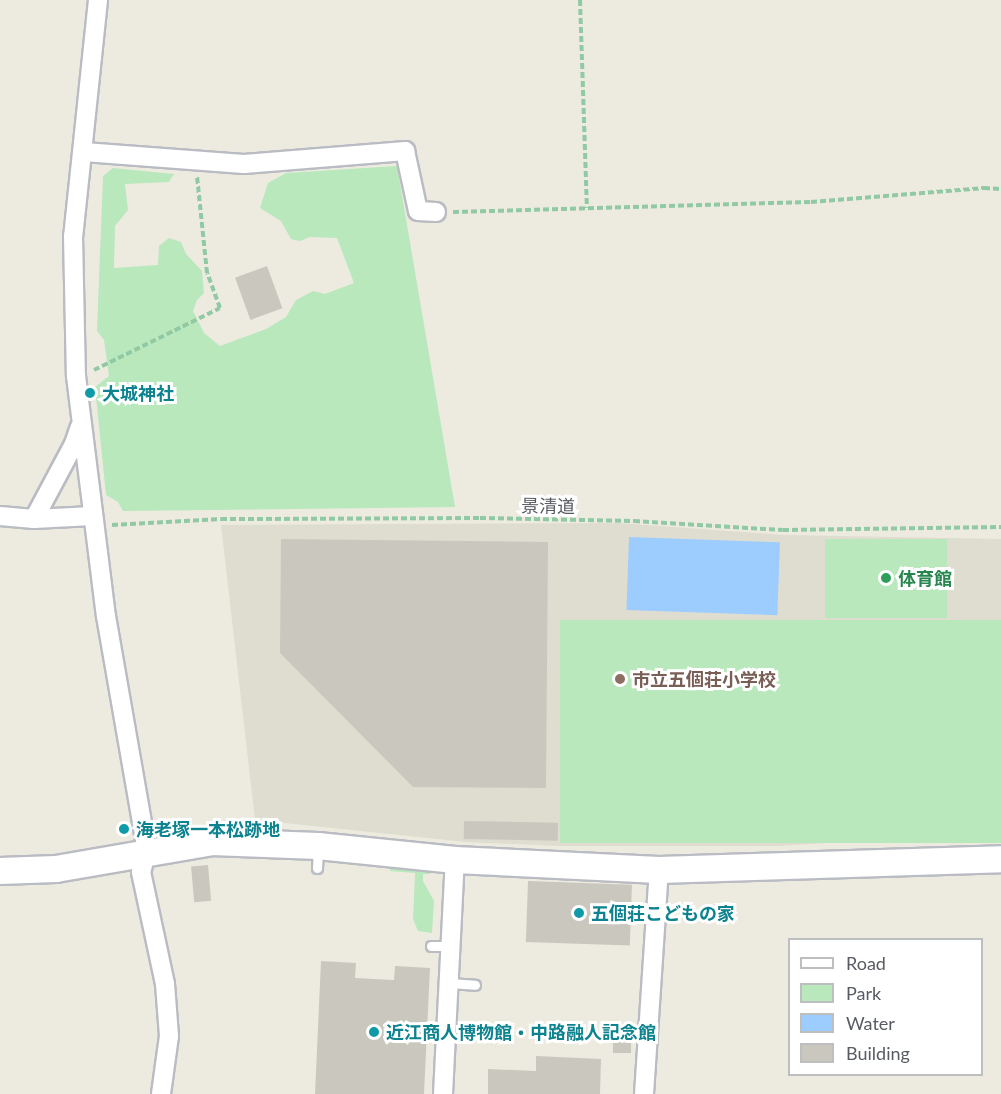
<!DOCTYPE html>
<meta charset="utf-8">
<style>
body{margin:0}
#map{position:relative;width:1001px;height:1094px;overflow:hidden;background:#edebdf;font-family:Lato,"Noto Sans JP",sans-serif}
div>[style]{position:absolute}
.education>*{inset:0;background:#dfddcf}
.green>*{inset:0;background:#b8e8bb;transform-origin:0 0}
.water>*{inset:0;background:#9dcdff;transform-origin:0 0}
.building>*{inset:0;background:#cac8be;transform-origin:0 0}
.path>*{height:4px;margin-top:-2px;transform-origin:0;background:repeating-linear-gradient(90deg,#90c9a4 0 6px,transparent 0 9px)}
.roads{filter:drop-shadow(2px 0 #babcc3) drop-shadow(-2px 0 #babcc3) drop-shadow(0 2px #babcc3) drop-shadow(0 -2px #babcc3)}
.lane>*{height:9px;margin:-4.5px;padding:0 4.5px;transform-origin:4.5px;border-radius:4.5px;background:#fff}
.street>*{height:18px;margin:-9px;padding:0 9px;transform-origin:9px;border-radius:9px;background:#fff}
.secondary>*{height:26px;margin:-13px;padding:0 13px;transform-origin:13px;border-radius:13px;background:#fff}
.dots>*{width:16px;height:16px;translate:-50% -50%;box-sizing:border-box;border:3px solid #fff;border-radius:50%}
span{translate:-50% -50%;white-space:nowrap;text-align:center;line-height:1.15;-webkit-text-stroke:6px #fff;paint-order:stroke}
.culture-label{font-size:18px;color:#0d838f;font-weight:700}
.left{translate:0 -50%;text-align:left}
.street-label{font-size:18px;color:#585c62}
.leisure-label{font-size:18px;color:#27864d;font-weight:700}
.education-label{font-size:18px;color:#785e54;font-weight:700}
.legend{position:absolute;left:788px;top:938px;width:195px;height:138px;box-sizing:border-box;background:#fff;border:2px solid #bcbec0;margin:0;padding:8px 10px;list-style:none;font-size:18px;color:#585c62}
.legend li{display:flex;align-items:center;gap:12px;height:30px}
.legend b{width:30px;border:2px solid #bcbec0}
</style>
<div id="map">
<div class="education">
<div style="clip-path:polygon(619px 523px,785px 535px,1001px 539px,1001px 832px,778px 846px,559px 846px,466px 842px,255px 820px,221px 525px)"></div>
</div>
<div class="green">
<div style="clip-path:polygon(397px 166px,455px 507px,123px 511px,118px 502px,106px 495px,95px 387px,109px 376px,104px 340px,97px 331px,103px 176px,113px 168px,174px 174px,169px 182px,125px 184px,128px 210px,115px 226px,114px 268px,158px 265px,159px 246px,169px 238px,181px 242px,186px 254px,202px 271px,204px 293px,197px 300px,193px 311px,204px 333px,220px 346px,266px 329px,286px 317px,296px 300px,313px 291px,325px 294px,354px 283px,337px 238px,310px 237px,300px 241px,291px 239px,281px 221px,260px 208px,268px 183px,286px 173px)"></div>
<div style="left:825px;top:539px;width:122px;height:79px"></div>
<div style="left:560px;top:620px;width:441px;height:223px"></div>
<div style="clip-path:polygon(390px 867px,430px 870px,430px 874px,423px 874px,423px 881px,434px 901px,432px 933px,418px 931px,413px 919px,415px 873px,390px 871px)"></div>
</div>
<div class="water">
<div style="left:629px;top:537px;width:151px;height:73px;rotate:2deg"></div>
</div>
<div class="building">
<div style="left:267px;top:266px;width:45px;height:34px;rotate:70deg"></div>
<div style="clip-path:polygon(281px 539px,548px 542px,546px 788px,413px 787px,280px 653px)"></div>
<div style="left:464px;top:821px;width:94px;height:18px;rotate:1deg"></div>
<div style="left:208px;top:865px;width:36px;height:17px;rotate:85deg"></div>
<div style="left:528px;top:881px;width:104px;height:61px;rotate:2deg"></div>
<div style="clip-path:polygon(321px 961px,356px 963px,355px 978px,394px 980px,395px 966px,430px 968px,424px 1094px,315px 1094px)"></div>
<div style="left:613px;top:1032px;width:18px;height:21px"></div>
<div style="clip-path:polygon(536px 1056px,601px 1059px,600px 1094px,488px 1094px,488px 1069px,536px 1071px)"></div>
</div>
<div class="path">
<div style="left:580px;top:0;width:208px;rotate:88.1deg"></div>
<div style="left:453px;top:212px;width:358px;rotate:-1.6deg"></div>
<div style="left:811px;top:202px;width:174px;rotate:-4.6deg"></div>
<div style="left:984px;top:188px;width:17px;rotate:3deg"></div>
<div style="left:94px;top:370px;width:140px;rotate:-26.2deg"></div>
<div style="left:220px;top:308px;width:37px;rotate:-110deg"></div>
<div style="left:207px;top:273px;width:97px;rotate:-95.9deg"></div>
<div style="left:112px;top:525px;width:109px;rotate:-3.2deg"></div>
<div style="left:221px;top:519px;width:259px;rotate:-0.2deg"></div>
<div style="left:480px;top:518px;width:154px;rotate:1.1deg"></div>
<div style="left:634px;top:521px;width:149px;rotate:3.5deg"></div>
<div style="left:783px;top:530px;width:218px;rotate:-0.8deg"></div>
</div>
<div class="roads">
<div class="lane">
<div style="left:317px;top:868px;width:20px;rotate:-87deg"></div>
<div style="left:431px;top:946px;width:18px"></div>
<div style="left:449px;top:983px;width:26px;rotate:4deg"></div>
</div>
<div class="street">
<div style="left:98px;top:0;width:237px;rotate:96deg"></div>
<div style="left:73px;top:236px;width:140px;rotate:88.8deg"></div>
<div style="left:76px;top:376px;width:242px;rotate:82.9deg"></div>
<div style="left:106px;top:616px;width:239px;rotate:80.1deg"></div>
<div style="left:147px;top:851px;width:22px;rotate:106deg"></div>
<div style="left:141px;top:872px;width:115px;rotate:77.9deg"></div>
<div style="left:165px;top:984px;width:52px;rotate:85.6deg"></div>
<div style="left:169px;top:1036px;width:59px;rotate:97.9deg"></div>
<div style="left:84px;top:152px;width:160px;rotate:4.3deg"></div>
<div style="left:244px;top:164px;width:162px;rotate:-4.6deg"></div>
<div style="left:405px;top:151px;width:61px;rotate:77.8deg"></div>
<div style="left:418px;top:211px;width:18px;rotate:3deg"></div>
<div style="left:0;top:516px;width:34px;rotate:5deg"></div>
<div style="left:34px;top:519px;width:58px;rotate:-3deg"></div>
<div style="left:34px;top:519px;width:85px;rotate:-61.9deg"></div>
<div style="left:74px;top:444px;width:18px;rotate:-71deg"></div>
<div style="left:443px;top:1094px;width:234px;rotate:-87.1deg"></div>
<div style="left:644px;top:1094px;width:225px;rotate:-86.2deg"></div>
</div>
<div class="secondary">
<div style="left:0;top:871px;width:56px;rotate:-2deg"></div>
<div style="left:56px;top:869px;width:158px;rotate:-9.8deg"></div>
<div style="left:212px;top:842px;width:106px;rotate:2.2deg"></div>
<div style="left:318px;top:846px;width:138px;rotate:5.8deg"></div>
<div style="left:455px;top:860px;width:204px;rotate:2.8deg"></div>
<div style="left:659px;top:870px;width:342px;rotate:-1.8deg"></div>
</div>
</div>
<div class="dots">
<div style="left:90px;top:393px;background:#0f9aa8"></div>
<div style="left:886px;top:578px;background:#2e9e5b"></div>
<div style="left:620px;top:679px;background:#8d6e63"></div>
<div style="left:124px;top:829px;background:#0f9aa8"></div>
<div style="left:579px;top:913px;background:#0f9aa8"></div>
<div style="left:374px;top:1032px;background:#0f9aa8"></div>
</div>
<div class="culture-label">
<span class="left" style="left:102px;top:393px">大城神社</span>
<span class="left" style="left:136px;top:829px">海老塚一本松跡地</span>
<span class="left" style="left:591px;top:913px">五個荘こどもの家</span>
<span class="left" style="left:386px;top:1032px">近江商人博物館・中路融人記念館</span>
</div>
<div class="street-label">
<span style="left:548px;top:506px;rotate:1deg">景清道</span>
</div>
<div class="leisure-label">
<span class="left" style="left:898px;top:578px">体育館</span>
</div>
<div class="education-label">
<span class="left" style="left:632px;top:679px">市立五個荘小学校</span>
</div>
<ul class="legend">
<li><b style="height:8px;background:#fff"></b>Road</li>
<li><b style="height:16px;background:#b8e8bb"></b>Park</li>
<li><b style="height:16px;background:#9dcdff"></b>Water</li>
<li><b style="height:16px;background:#cac8be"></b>Building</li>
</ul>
</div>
